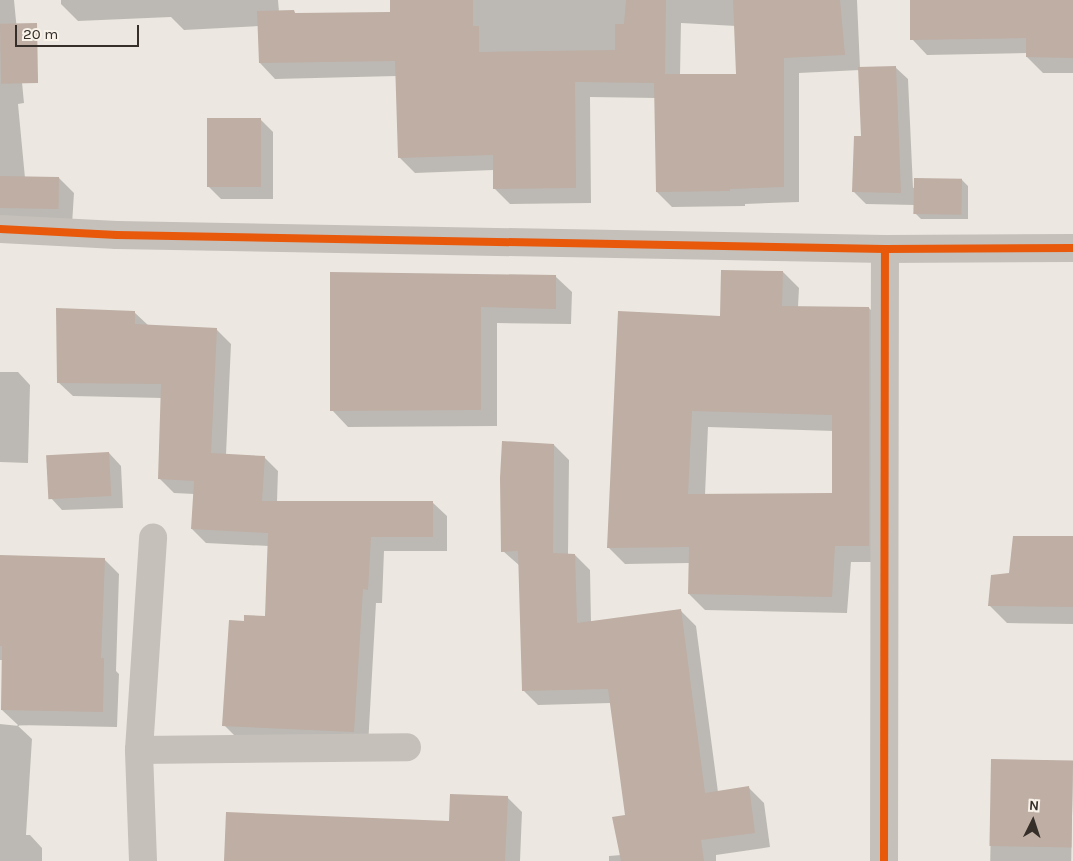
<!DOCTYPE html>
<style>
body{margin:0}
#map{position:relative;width:1073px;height:861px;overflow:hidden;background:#ece8e1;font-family:Karla,sans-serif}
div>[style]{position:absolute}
.shadow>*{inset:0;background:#0003;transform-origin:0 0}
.building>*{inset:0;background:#beaea4;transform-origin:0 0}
.minor>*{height:28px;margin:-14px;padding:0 14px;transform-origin:14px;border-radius:14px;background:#c5c0ba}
.cycleway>*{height:8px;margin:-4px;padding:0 4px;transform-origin:4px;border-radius:4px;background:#e8590c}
span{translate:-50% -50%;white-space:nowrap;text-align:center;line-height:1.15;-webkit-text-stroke:4.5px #f8f2e9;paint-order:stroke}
.north{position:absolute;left:1008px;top:796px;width:50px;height:50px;-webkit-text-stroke:4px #f8f2e9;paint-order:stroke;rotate:4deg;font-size:14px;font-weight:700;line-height:20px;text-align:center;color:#352e29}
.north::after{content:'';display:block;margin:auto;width:18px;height:22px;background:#352e29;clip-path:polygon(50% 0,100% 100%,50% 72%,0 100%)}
.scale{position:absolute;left:15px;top:25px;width:124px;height:22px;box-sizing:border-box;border:2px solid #352e29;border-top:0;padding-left:6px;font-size:15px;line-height:18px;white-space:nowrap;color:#352e29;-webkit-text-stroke:4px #f8f2e9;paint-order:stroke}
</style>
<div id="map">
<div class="shadow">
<div style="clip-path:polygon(0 0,14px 0,24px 103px,18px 104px,25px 178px,59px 178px,74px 193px,72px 225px,0 222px)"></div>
<div style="clip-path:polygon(evenodd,61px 0,278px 0,279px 12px,294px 12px,296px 14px,391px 13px,391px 0,857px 0,860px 68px,895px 67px,908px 79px,913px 188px,962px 180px,968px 186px,968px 219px,921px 219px,915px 213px,915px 205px,866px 204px,854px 192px,863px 137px,860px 70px,799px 73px,799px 202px,745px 204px,745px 206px,672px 207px,657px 192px,656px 98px,590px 97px,591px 203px,510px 204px,494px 188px,494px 170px,415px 173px,399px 157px,397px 76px,275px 79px,260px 63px,259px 26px,184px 30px,171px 17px,78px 21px,61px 4px,61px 0,681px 23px,736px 26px,737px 75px,680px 75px,681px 23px)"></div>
<div style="clip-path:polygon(911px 0,1073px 0,1073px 73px,1043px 73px,1027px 57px,1027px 53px,927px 55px,912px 39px)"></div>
<div style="clip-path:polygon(260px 119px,273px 132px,273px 199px,221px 199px,208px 186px)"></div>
<div style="clip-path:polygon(evenodd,783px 272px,799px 288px,798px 307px,869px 308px,885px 325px,885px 562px,851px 562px,847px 613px,705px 610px,689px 594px,690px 563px,625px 564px,608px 547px,721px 318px,783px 272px,708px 427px,834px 431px,834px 494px,705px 495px,708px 427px)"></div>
<div style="clip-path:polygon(331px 274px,555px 276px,572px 292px,571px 324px,497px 323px,497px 426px,348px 427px,332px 410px)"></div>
<div style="clip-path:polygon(134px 312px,149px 326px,216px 329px,231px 344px,226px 455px,264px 457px,278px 471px,277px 502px,432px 502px,447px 516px,447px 551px,384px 551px,382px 603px,376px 603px,368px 746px,238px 739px,224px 725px,245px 623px,266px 618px,269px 546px,206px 543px,192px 529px,194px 494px,174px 493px,159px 478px,162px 398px,73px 396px,58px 382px)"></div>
<div style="clip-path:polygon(0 372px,18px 372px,30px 385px,28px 463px,0 462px)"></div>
<div style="clip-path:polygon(554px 445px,569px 460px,568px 555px,575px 555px,590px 570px,591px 622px,681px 611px,696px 626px,718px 792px,749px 788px,764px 803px,770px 847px,716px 855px,716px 861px,609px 861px,609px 856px,621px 855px,627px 816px,611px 703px,538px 705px,523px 690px,520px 566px,503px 551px)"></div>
<div style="clip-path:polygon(109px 453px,121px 466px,123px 508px,62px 510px,50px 497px)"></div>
<div style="clip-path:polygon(1073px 538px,1073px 624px,1007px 623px,989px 605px,1010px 574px)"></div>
<div style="clip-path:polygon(0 556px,104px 559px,119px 574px,116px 671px,119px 674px,117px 727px,17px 725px,32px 739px,26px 835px,30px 835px,42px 848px,42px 861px,0 861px,0 724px,19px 726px,2px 710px,3px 660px,0 660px)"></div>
<div style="left:992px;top:760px;width:81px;height:101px;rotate:1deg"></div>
<div style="clip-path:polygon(507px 797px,522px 812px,520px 861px,226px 861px,450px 823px)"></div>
</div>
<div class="building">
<div style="clip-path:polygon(390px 0,473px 0,473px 26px,479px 26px,479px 52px,615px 50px,615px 24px,624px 24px,626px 0,666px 0,665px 74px,736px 74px,733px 0,840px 0,845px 55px,784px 58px,784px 187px,730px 189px,730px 191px,656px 192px,654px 83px,575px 82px,576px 188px,493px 189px,493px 155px,398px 158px,395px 61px,259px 63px,257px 11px,294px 10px,295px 13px,390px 12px)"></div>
<div style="clip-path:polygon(910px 0,1073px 0,1073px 58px,1026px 57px,1026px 38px,910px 40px)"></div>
<div style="left:37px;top:23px;width:60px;height:37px;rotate:89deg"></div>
<div style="clip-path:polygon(896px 66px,901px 193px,852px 192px,854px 136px,861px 136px,858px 67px)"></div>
<div style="left:207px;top:118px;width:54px;height:69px"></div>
<div style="left:0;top:176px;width:59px;height:32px;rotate:1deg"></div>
<div style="left:914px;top:178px;width:48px;height:36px;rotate:1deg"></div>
<div style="clip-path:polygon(evenodd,721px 270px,783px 271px,782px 306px,869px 307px,869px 546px,835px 546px,832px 597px,688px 594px,689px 547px,607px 548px,618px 311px,720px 316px,721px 270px,692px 411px,832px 415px,832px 493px,688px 494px,692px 411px)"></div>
<div style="clip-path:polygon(330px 272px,556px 275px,556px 309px,481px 307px,481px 410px,330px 411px)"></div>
<div style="clip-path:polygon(56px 308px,135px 311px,135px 324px,217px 328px,211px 453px,265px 456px,262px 501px,433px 501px,433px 537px,371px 537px,368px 590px,363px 589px,354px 732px,222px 726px,229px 620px,244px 621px,244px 615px,265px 616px,268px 533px,191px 529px,194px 481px,158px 479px,161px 384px,57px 383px)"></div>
<div style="clip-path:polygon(502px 441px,554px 444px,553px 553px,575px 554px,577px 623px,681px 609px,705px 793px,749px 786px,755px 833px,701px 840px,704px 861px,621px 861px,612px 817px,625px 815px,608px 689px,522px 691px,518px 551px,501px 552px,500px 478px)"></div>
<div style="left:109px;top:452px;width:44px;height:63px;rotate:87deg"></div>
<div style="clip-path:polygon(1013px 536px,1073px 536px,1073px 607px,988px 606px,991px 575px,1009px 573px)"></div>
<div style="clip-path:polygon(0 555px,105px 558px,101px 658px,104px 658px,103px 712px,1px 710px,2px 646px,0 646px)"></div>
<div style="left:991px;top:759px;width:82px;height:87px;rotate:1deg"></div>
<div style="clip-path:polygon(450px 794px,508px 796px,505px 861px,224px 861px,226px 812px,449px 821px)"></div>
</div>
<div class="minor">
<div style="left:0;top:229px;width:117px;rotate:2.9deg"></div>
<div style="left:117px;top:235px;width:768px;rotate:1.04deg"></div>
<div style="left:885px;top:249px;width:188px;rotate:-0.3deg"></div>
<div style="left:139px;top:750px;width:268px;rotate:-0.6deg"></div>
<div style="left:143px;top:861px;width:111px;rotate:-92.1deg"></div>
<div style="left:139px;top:750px;width:213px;rotate:-86.2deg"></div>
<div style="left:884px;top:861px;width:612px;rotate:-89.91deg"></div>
</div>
<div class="cycleway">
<div style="left:0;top:229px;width:117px;rotate:2.9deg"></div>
<div style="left:117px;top:235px;width:768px;rotate:1.04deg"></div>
<div style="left:885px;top:249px;width:188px;rotate:-0.3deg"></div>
<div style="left:884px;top:861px;width:612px;rotate:-89.91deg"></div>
</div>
<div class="north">N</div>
<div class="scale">20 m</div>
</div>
